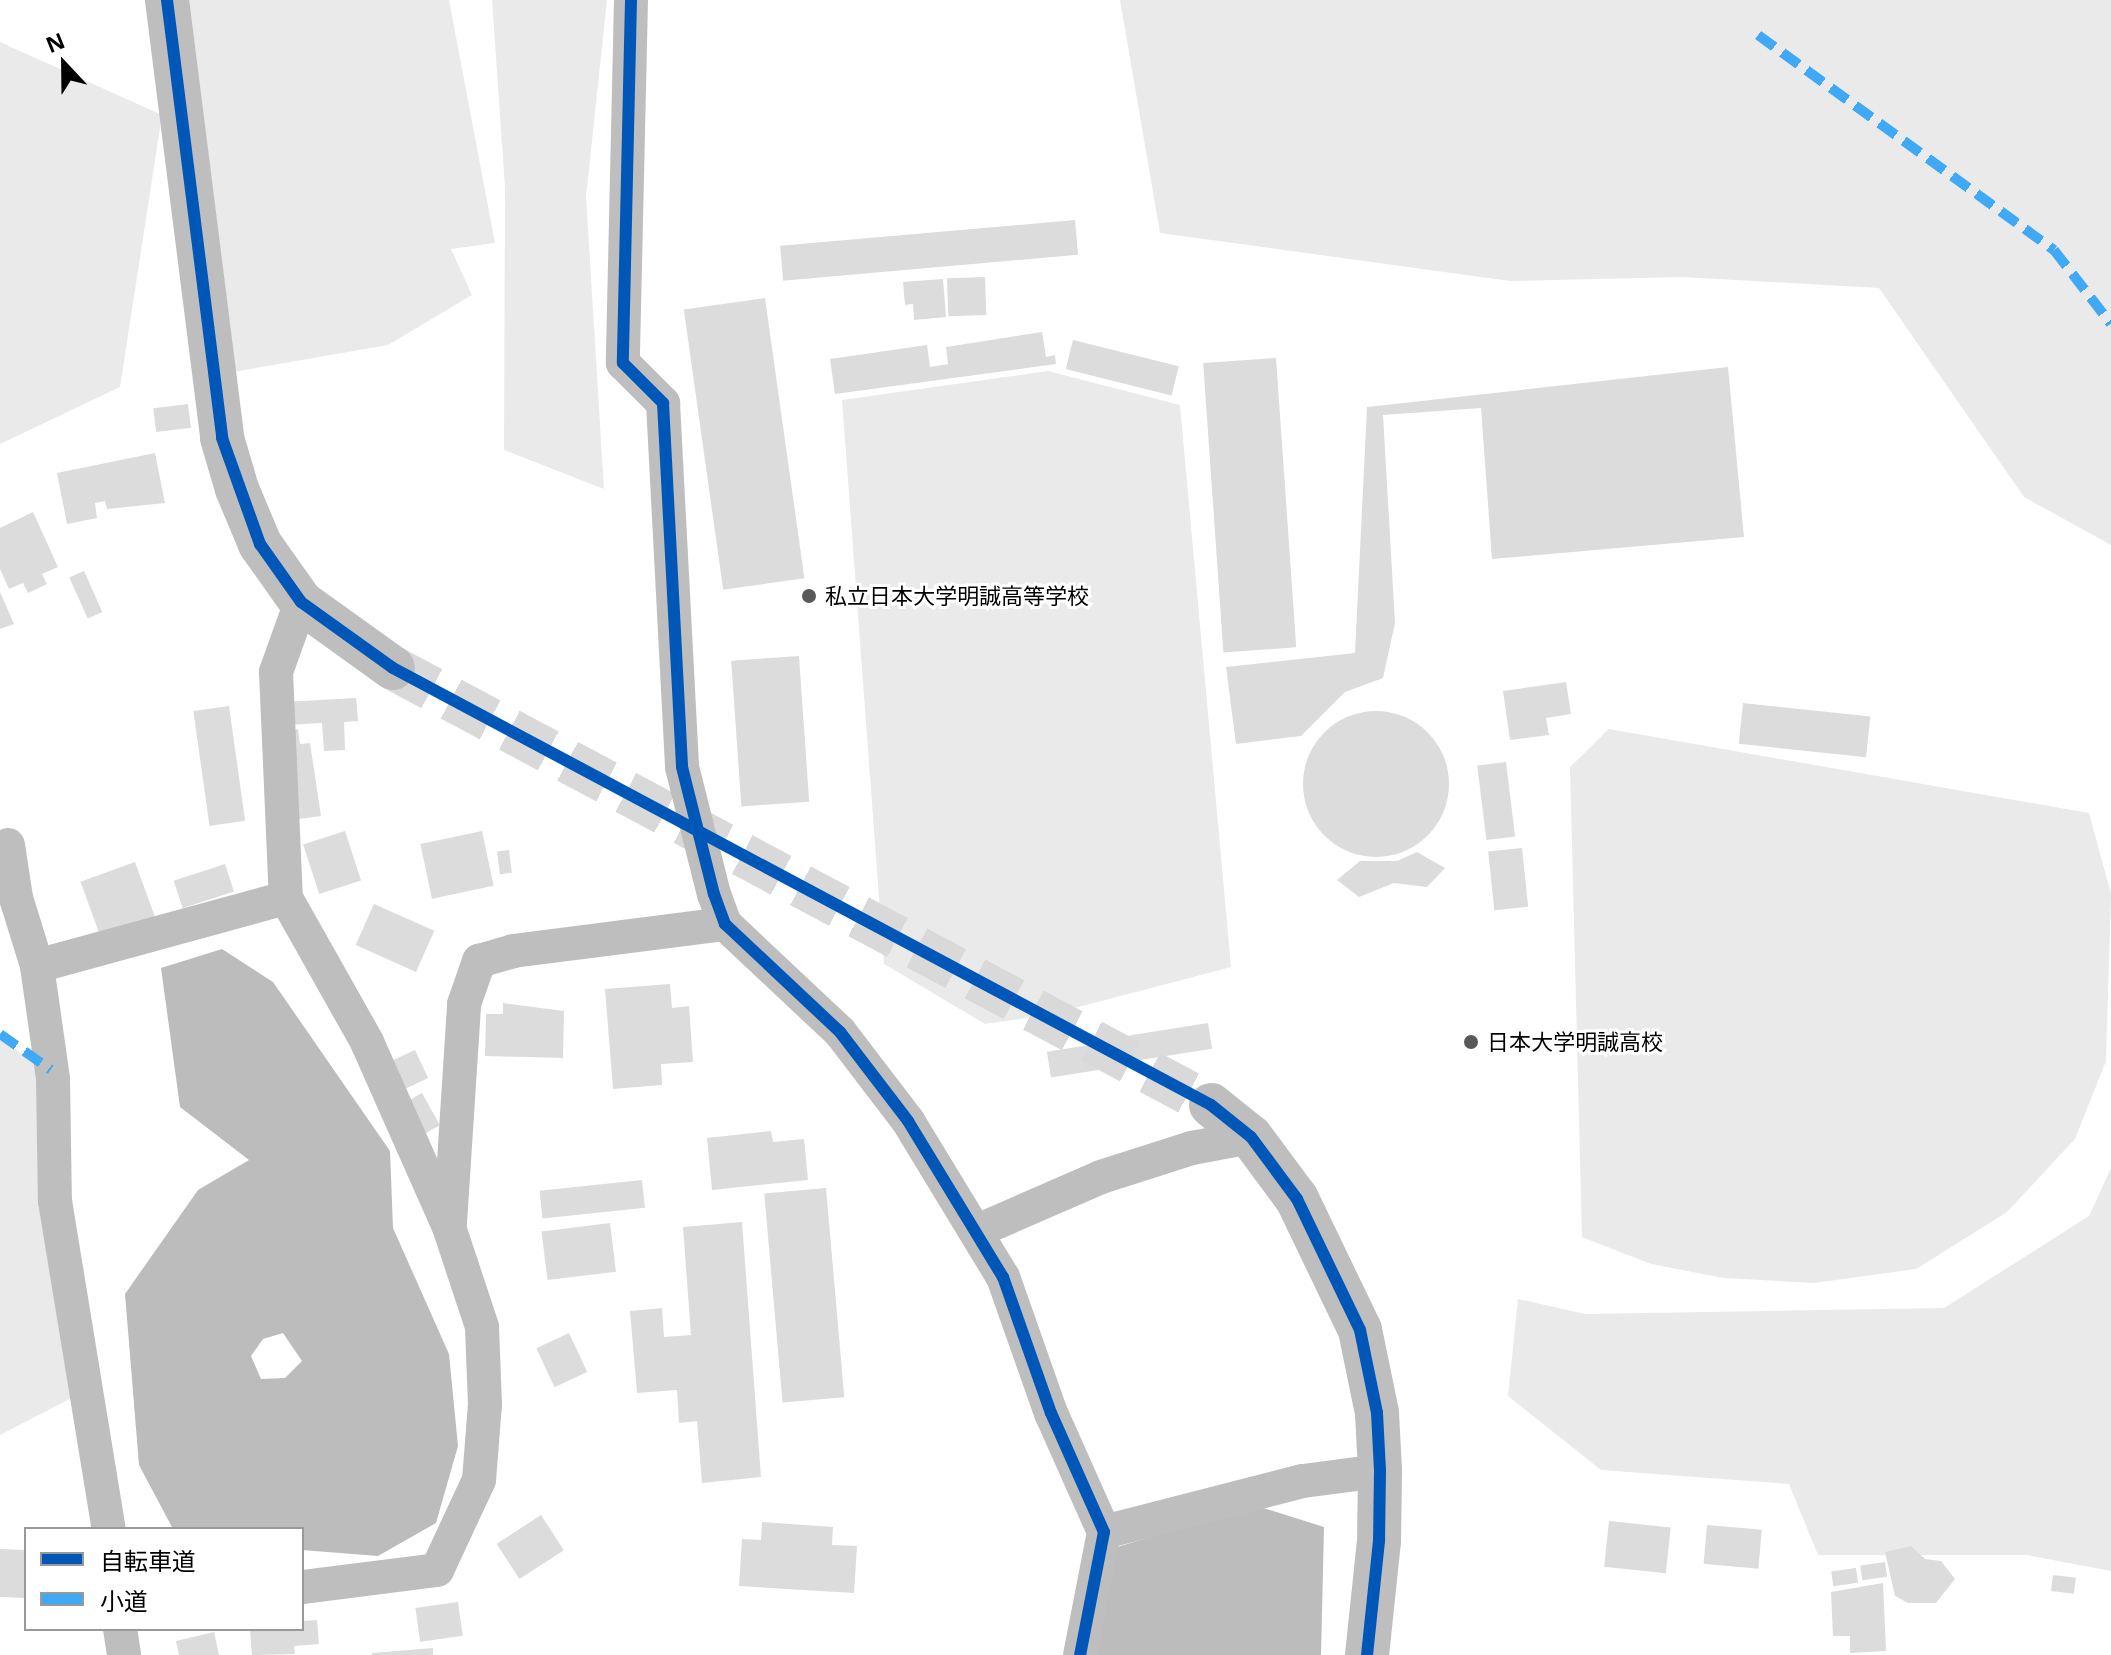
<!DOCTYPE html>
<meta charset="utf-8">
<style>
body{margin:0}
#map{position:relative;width:2111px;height:1655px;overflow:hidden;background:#fff;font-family:"Noto Sans","Noto Sans JP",sans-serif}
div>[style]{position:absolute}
.green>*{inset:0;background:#eaeaea}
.water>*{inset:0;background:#bcbcbc}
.building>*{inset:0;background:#dcdcdc;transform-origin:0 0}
.round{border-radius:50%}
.tertiary-tunnel>*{height:44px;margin-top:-22px;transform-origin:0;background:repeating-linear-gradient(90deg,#d9d9d9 0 44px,transparent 0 66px)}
.minor>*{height:34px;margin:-17px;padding:0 17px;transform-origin:17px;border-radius:17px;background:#bebebe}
.tertiary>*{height:44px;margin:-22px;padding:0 22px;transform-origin:22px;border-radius:22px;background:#bebebe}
.quiet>*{height:10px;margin-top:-5px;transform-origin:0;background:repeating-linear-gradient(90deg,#3fa9f5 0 20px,transparent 0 30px)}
.cycleway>*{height:12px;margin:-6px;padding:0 6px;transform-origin:6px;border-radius:6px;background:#0057b8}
.dots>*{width:22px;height:22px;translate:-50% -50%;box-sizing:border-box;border:4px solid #fff;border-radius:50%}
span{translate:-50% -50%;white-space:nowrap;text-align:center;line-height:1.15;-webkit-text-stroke:6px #fff;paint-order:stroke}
.poi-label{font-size:22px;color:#000}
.left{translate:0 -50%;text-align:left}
.legend{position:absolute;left:24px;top:1527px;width:280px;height:104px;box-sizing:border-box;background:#fff;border:2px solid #999;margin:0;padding:10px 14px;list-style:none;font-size:24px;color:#000}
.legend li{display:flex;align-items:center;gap:16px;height:40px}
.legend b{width:40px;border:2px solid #999}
.north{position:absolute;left:24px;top:24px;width:80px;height:80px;-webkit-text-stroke:6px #fff;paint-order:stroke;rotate:338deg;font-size:22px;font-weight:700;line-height:32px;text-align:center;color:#000}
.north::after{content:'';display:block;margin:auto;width:28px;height:36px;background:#000;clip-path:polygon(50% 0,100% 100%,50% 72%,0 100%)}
</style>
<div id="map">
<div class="green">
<div style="clip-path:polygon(167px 0,449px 0,495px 243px,451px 249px,472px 295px,388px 345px,216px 375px)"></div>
<div style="clip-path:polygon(492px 0,607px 0,586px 197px,604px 489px,504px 450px,505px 187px)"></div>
<div style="clip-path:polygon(1120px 0,2111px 0,2111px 545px,2024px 497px,1879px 288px,1682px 277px,1510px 281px,1160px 233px)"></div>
<div style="clip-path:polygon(0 42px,162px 115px,120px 387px,0 444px)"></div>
<div style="clip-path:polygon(1048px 371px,1180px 405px,1231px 967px,1048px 1015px,985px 1024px,884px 964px,842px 400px)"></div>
<div style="clip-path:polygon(1609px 729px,2089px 813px,2111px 894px,2106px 1061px,2075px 1139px,2007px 1212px,1916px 1269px,1814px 1283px,1724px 1278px,1651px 1264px,1582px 1237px,1570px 767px)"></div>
<div style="clip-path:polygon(0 1037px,53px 1079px,85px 1391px,0 1435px)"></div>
<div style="clip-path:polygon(2111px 1168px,2111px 1571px,2027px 1555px,1818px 1555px,1789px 1484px,1601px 1470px,1508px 1396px,1518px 1299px,1585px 1314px,1944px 1308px,2089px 1216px)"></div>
</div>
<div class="water">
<div style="clip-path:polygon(evenodd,222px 949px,273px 982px,390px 1151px,393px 1228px,449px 1354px,458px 1446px,436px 1523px,378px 1556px,302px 1550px,302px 1529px,173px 1529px,139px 1465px,125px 1294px,198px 1190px,249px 1160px,180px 1107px,161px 968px,222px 949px,283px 1333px,302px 1361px,285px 1378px,261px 1379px,251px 1356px,263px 1339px,283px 1333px)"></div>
<div style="clip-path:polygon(1257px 1506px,1324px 1527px,1321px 1655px,1073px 1655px,1117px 1547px)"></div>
</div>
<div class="building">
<div style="left:1075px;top:220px;width:35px;height:296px;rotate:85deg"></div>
<div style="left:985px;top:277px;width:38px;height:38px;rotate:88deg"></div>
<div style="clip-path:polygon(943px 279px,946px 317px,914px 320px,913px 304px,905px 305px,903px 282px)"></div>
<div style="left:765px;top:298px;width:283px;height:82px;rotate:82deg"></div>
<div style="clip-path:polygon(1042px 332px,1046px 357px,1055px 355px,1056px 364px,835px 394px,830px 359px,927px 345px,930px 367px,948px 364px,946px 347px)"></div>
<div style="left:1073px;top:340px;width:109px;height:30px;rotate:14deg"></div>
<div style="left:1276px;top:358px;width:290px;height:73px;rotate:86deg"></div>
<div style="clip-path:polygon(1728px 367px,1744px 537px,1492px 559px,1481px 408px,1383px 415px,1395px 623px,1383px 678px,1345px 692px,1301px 736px,1236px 744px,1226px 667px,1355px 653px,1367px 407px)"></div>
<div style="left:188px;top:404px;width:24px;height:35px;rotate:83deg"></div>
<div style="clip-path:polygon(155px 453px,165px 503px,107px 509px,105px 501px,95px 503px,97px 518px,67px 524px,57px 473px)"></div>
<div style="clip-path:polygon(33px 512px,58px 567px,42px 574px,47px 584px,28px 593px,23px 583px,9px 589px,0 569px,0 528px)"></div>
<div style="left:84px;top:571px;width:45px;height:16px;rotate:66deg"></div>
<div style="clip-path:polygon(0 592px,14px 624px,0 629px)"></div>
<div style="left:799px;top:656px;width:146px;height:68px;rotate:86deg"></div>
<div style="clip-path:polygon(1566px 682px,1571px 714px,1546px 718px,1549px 735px,1510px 740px,1503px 691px)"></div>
<div style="clip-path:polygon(356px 698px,358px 721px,344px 722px,345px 750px,324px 751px,322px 723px,286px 725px,285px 702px)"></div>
<div style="left:1743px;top:703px;width:128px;height:41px;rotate:6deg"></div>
<div style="left:229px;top:706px;width:116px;height:36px;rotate:82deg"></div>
<div class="round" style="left:1303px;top:711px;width:146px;height:146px"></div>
<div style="clip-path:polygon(298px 729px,300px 744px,310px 743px,321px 816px,291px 820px,278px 732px)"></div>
<div style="left:1506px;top:762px;width:75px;height:29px;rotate:83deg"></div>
<div style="left:345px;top:831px;width:52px;height:44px;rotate:72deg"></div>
<div style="left:482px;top:831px;width:56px;height:63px;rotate:78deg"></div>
<div style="left:1522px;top:848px;width:59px;height:34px;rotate:84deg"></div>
<div style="left:509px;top:850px;width:23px;height:12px;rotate:83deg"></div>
<div style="clip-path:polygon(1417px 852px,1445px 868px,1427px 887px,1394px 883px,1359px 897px,1337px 880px,1360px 861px,1397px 861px)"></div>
<div style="left:135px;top:862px;width:59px;height:58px;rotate:70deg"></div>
<div style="left:225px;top:864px;width:29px;height:54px;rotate:72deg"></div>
<div style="left:374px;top:904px;width:66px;height:45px;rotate:24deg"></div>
<div style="clip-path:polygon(670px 984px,672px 1008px,689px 1006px,693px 1062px,661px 1064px,662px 1085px,613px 1089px,605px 989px)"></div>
<div style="clip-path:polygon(503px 1003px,564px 1011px,563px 1058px,485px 1056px,486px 1014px,503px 1014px)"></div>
<div style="left:1208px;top:1023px;width:26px;height:81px;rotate:81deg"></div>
<div style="left:1121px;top:1040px;width:26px;height:75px;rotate:81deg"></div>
<div style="left:415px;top:1050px;width:31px;height:34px;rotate:65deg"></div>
<div style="left:422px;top:1093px;width:37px;height:23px;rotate:61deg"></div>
<div style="clip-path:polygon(771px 1131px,773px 1142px,804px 1139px,808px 1180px,712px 1190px,707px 1138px)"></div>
<div style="left:642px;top:1180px;width:28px;height:103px;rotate:84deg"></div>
<div style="left:826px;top:1188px;width:210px;height:62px;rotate:85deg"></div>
<div style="clip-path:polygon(742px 1222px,761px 1477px,702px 1483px,697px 1421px,679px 1423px,677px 1390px,637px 1393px,630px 1311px,662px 1308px,664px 1337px,691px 1335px,683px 1227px)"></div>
<div style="left:610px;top:1223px;width:49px;height:69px;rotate:83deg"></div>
<div style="left:569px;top:1333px;width:43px;height:36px;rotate:65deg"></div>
<div style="left:541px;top:1515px;width:42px;height:53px;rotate:57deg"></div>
<div style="left:1609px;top:1521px;width:62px;height:46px;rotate:6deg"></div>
<div style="clip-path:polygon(762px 1522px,833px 1527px,832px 1545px,857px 1546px,854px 1593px,739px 1586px,742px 1539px,761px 1540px)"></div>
<div style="left:1707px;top:1525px;width:55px;height:39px;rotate:5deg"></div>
<div style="clip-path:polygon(1911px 1546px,1925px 1559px,1941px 1561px,1955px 1579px,1936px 1603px,1908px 1603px,1895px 1596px,1885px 1552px)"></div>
<div style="left:0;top:1549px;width:26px;height:48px;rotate:2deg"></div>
<div style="left:1885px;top:1562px;width:15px;height:25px;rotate:82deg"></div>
<div style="left:1856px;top:1568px;width:15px;height:25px;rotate:82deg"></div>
<div style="left:2053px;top:1575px;width:23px;height:16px;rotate:7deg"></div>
<div style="clip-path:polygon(1883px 1583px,1886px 1651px,1850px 1653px,1850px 1636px,1833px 1636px,1831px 1592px)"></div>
<div style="left:458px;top:1602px;width:34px;height:43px;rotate:82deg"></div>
<div style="clip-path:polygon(317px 1620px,319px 1644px,294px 1646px,295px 1654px,252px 1655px,250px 1629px,302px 1629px,302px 1621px)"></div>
<div style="clip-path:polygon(214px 1632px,219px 1655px,179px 1655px,176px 1641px)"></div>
<div style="clip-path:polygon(433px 1648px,433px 1655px,372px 1655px,372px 1653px)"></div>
</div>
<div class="tertiary-tunnel">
<div style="left:393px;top:668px;width:927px;rotate:28.11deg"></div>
</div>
<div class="minor">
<div style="left:631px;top:0;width:363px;rotate:91.3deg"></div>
<div style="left:623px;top:363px;width:57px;rotate:45deg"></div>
<div style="left:663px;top:403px;width:364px;rotate:87deg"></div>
<div style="left:682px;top:767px;width:131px;rotate:75.9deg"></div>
<div style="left:714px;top:894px;width:32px;rotate:70deg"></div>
<div style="left:725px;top:924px;width:158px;rotate:43.2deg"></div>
<div style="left:840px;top:1032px;width:112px;rotate:52.6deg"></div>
<div style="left:908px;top:1121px;width:183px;rotate:58.7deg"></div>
<div style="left:1003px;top:1277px;width:144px;rotate:70.6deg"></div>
<div style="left:1051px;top:1413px;width:130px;rotate:66deg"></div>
<div style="left:1104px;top:1532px;width:125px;rotate:101deg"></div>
<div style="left:301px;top:602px;width:74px;rotate:109.7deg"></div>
<div style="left:276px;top:672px;width:226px;rotate:87.5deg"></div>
<div style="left:286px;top:898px;width:165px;rotate:60.6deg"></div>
<div style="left:367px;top:1042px;width:202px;rotate:66.1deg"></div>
<div style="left:449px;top:1227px;width:105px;rotate:71.7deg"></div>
<div style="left:482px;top:1327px;width:77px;rotate:87.8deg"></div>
<div style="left:485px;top:1404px;width:76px;rotate:94.5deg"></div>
<div style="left:479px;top:1480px;width:99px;rotate:115deg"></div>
<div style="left:437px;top:1570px;width:136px;rotate:172.8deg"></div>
<div style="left:8px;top:845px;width:54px;rotate:81.4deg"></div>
<div style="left:16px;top:898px;width:71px;rotate:72.8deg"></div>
<div style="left:37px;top:966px;width:114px;rotate:81.9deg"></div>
<div style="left:53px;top:1079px;width:122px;rotate:89.1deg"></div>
<div style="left:55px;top:1201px;width:332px;rotate:80.7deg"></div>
<div style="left:37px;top:966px;width:258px;rotate:-15.3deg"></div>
<div style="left:450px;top:1223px;width:219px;rotate:-86.3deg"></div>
<div style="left:464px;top:1004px;width:46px;rotate:-70.8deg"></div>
<div style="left:479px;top:961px;width:35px;rotate:-16deg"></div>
<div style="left:513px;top:951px;width:214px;rotate:-7.3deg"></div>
<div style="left:977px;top:1231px;width:135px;rotate:-23.5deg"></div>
<div style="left:1101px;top:1177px;width:96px;rotate:-17.7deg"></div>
<div style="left:1192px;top:1148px;width:60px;rotate:-10.6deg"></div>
<div style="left:1104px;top:1532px;width:205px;rotate:-14.4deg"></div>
<div style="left:1303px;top:1481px;width:78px;rotate:-7.4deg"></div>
<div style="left:120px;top:1629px;width:26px;rotate:81deg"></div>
</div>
<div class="tertiary">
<div style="left:167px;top:0;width:441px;rotate:82.8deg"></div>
<div style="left:222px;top:438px;width:53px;rotate:73.6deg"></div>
<div style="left:237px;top:489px;width:60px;rotate:67.3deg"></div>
<div style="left:260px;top:544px;width:71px;rotate:54.7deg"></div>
<div style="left:301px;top:602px;width:113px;rotate:35.7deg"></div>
<div style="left:1211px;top:1105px;width:51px;rotate:38.7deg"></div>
<div style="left:1251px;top:1137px;width:77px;rotate:53.4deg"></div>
<div style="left:1297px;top:1199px;width:145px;rotate:64.3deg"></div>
<div style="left:1360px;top:1330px;width:85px;rotate:78.4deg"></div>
<div style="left:1377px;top:1413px;width:58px;rotate:87deg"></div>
<div style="left:1380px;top:1471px;width:70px;rotate:90.8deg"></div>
<div style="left:1379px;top:1541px;width:115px;rotate:96deg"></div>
</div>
<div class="quiet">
<div style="left:1758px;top:35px;width:366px;rotate:36deg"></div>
<div style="left:2054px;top:250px;width:93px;rotate:52.4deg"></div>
<div style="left:0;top:1034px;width:62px;rotate:35.2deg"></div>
</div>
<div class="cycleway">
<div style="left:167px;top:0;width:441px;rotate:82.8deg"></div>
<div style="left:222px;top:438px;width:113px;rotate:70.3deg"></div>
<div style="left:260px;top:544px;width:71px;rotate:54.7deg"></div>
<div style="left:301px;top:602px;width:113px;rotate:35.7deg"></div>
<div style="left:393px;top:668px;width:927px;rotate:28.11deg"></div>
<div style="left:1211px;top:1105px;width:51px;rotate:38.7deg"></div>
<div style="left:1251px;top:1137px;width:77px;rotate:53.4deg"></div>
<div style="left:1297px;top:1199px;width:145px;rotate:64.3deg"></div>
<div style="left:1360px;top:1330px;width:85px;rotate:78.4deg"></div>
<div style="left:1377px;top:1413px;width:58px;rotate:87deg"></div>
<div style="left:1380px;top:1471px;width:70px;rotate:90.8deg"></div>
<div style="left:1379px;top:1541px;width:115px;rotate:96deg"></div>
<div style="left:631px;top:0;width:363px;rotate:91.3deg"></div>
<div style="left:623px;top:363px;width:57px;rotate:45deg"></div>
<div style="left:663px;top:403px;width:364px;rotate:87deg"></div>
<div style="left:682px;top:767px;width:131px;rotate:75.9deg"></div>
<div style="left:714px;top:894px;width:32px;rotate:70deg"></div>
<div style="left:725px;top:924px;width:158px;rotate:43.2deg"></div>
<div style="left:840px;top:1032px;width:112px;rotate:52.6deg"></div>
<div style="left:908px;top:1121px;width:183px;rotate:58.7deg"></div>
<div style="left:1003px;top:1277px;width:144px;rotate:70.6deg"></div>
<div style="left:1051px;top:1413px;width:130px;rotate:66deg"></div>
<div style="left:1104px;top:1532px;width:125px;rotate:101deg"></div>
</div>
<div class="dots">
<div style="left:809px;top:596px;background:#595959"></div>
<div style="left:1471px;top:1042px;background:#595959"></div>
</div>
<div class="poi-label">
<span class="left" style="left:825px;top:596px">私立日本大学明誠高等学校</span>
<span class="left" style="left:1487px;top:1042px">日本大学明誠高校</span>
</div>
<ul class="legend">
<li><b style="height:10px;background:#0057b8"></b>自転車道</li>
<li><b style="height:10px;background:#3fa9f5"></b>小道</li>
</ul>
<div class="north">N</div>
</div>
